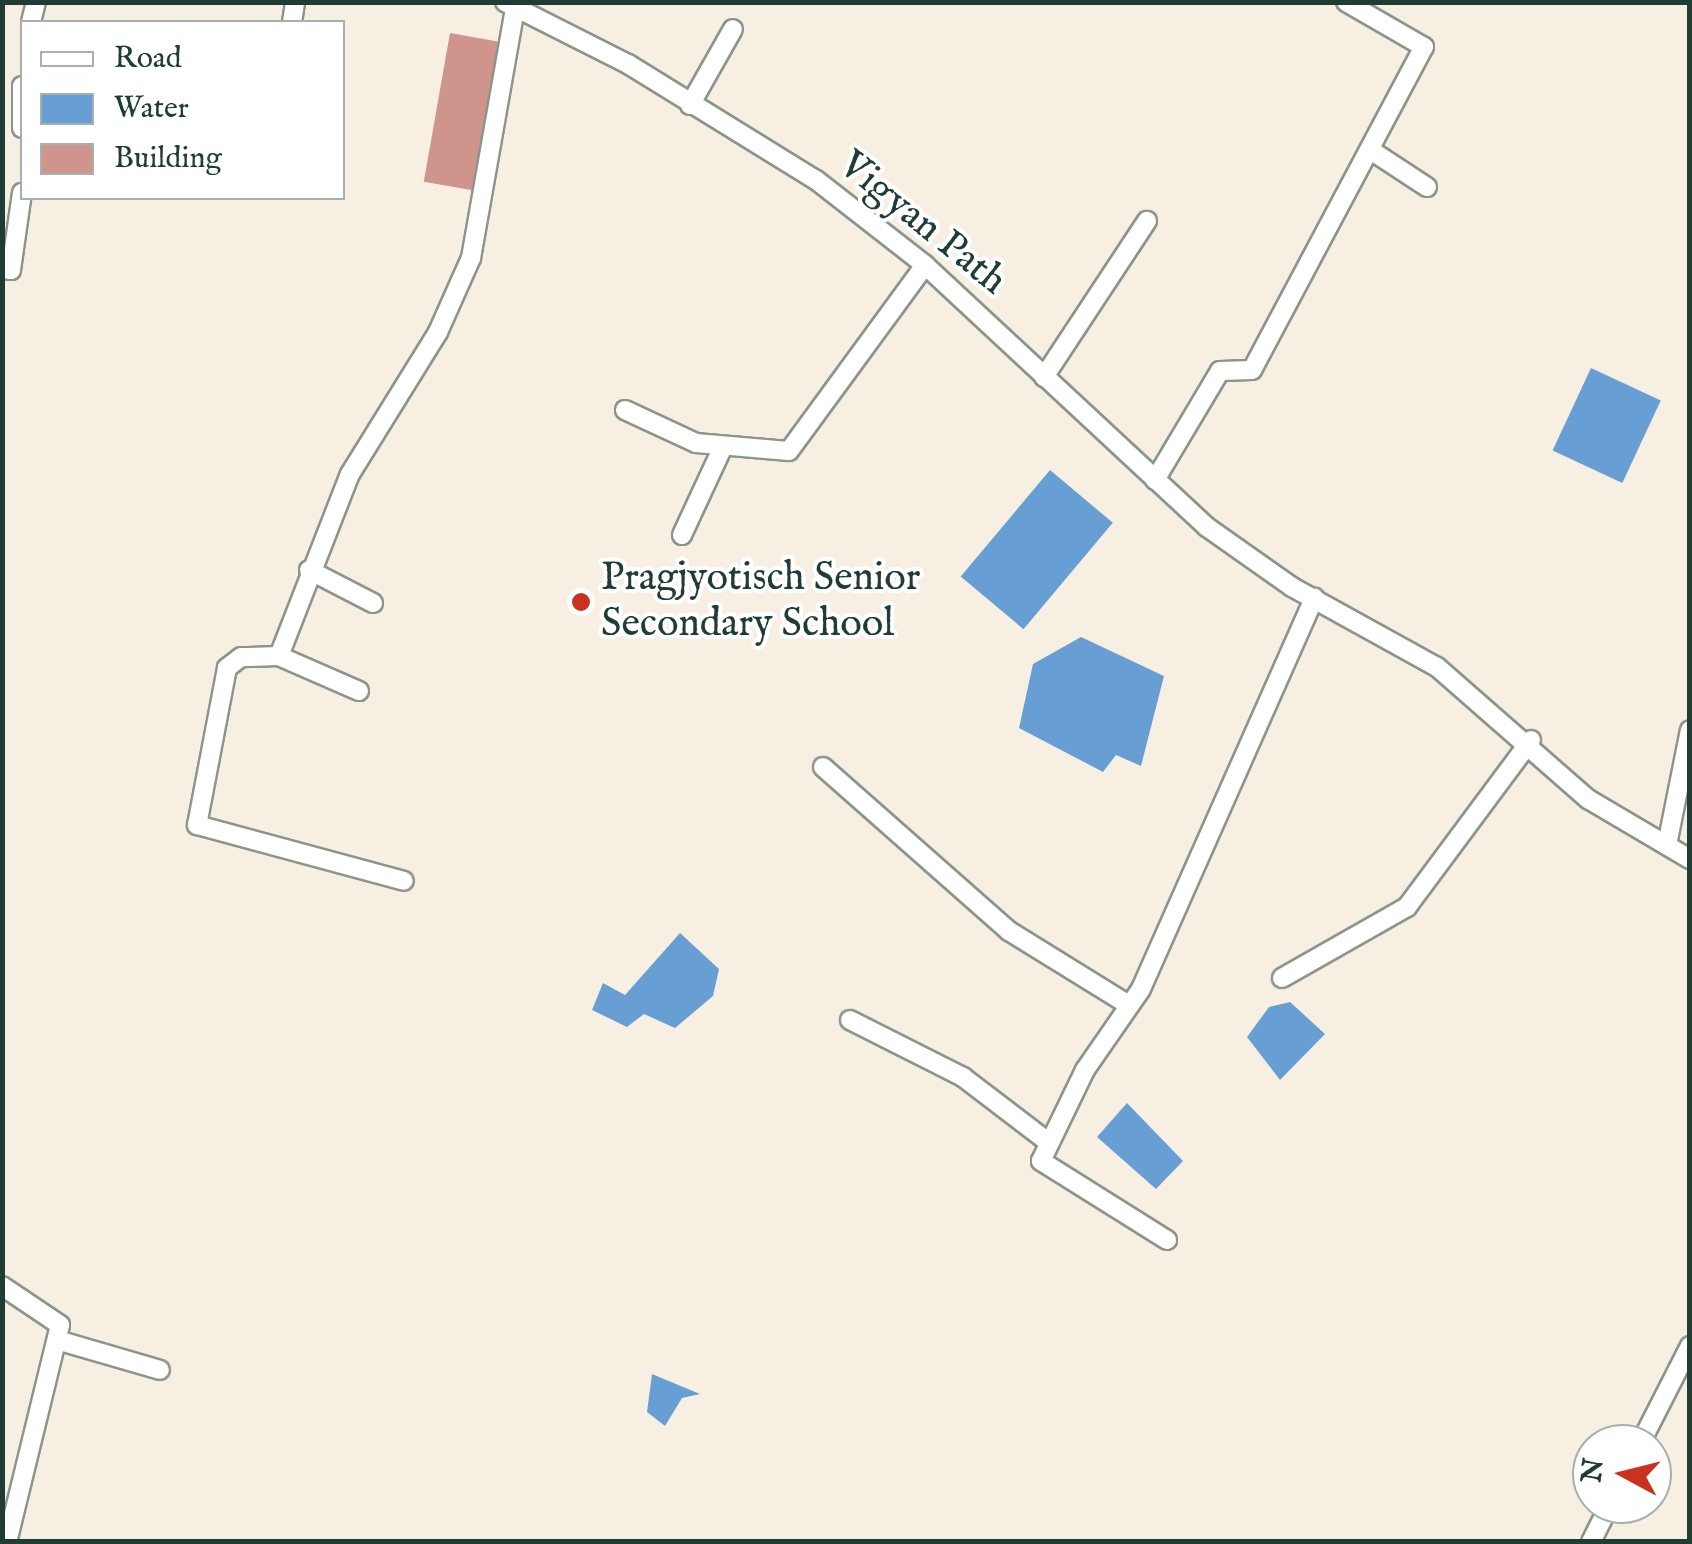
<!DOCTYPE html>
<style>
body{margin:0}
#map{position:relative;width:1692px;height:1544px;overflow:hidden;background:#f7f0e2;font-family:"IM FELL English",serif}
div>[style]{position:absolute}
.water>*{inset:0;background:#679fd5;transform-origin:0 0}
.building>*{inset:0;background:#cf958d;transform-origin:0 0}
.roads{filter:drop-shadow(2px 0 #8b968b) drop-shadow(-2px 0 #8b968b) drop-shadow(0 2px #8b968b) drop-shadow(0 -2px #8b968b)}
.minor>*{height:18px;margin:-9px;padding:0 9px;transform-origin:9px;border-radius:9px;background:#fff}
.dots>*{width:28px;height:28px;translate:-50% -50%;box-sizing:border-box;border:5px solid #fff;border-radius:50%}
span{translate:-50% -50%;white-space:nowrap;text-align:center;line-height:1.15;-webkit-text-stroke:8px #fff;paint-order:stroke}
.street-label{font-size:40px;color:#1f3d34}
.poi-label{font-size:40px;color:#1f3d34}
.left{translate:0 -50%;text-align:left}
.frame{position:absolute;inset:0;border:5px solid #1f3d34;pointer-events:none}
.legend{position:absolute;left:20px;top:20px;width:325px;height:180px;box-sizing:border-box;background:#fff;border:2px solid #a5b1ae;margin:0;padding:12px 18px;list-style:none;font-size:30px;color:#1f3d34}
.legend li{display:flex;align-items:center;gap:20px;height:50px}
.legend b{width:50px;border:2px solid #a5b1ae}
.north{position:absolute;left:1572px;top:1424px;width:100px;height:100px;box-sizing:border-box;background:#fff;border:2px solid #a5b1ae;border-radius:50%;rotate:277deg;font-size:28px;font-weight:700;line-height:40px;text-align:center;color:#1f3d34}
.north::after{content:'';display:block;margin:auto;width:35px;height:45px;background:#c8321e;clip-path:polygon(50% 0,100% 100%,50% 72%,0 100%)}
</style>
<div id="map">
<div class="water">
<div style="left:1591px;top:368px;width:77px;height:91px;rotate:25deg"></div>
<div style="left:1050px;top:470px;width:82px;height:139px;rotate:40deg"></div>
<div style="clip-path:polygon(1081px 637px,1164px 676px,1141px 766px,1116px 755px,1103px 772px,1019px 728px,1033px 664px)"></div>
<div style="clip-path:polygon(680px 933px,719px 969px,713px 996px,675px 1028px,644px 1014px,627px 1027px,592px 1010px,603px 983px,625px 995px)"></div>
<div style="clip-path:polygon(1290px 1002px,1325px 1034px,1280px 1080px,1247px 1037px,1269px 1007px)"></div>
<div style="clip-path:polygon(1127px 1103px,1183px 1161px,1156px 1189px,1097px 1137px)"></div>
<div style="clip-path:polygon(652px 1374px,700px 1394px,682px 1398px,665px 1426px,647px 1412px)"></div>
</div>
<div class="building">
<div style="left:450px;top:33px;width:54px;height:151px;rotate:10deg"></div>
</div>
<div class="roads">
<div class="minor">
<div style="left:505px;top:2px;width:138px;rotate:26.8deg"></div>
<div style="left:628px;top:64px;width:221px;rotate:31.7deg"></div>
<div style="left:816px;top:180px;width:138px;rotate:37.9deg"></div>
<div style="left:925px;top:265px;width:385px;rotate:42.9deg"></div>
<div style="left:1207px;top:527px;width:104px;rotate:35.2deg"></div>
<div style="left:1292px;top:587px;width:166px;rotate:28.9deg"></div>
<div style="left:1437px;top:667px;width:201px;rotate:41.2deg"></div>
<div style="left:1588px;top:799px;width:118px;rotate:30.5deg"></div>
<div style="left:31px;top:22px;width:21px;rotate:-76deg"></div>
<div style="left:292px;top:22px;width:20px;rotate:-81deg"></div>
<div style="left:22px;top:86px;width:42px;rotate:90deg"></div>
<div style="left:690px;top:105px;width:87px;rotate:-60.5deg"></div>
<div style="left:1375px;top:153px;width:62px;rotate:33.2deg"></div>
<div style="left:2px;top:269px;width:9px;rotate:6deg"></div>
<div style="left:11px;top:270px;width:78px;rotate:-81.9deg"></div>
<div style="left:1044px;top:377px;width:187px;rotate:-56.6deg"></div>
<div style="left:625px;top:410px;width:78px;rotate:24.9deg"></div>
<div style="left:696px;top:443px;width:93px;rotate:4.9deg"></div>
<div style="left:789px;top:451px;width:230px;rotate:-53.8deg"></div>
<div style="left:1155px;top:480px;width:127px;rotate:-59.2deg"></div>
<div style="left:1220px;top:371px;width:32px;rotate:-2deg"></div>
<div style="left:1252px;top:370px;width:366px;rotate:-62deg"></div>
<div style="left:1424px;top:47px;width:90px;rotate:-150deg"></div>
<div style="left:682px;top:535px;width:95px;rotate:-65.1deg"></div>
<div style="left:309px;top:570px;width:72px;rotate:27.3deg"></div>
<div style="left:279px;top:656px;width:195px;rotate:-68.7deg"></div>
<div style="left:350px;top:474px;width:167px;rotate:-58.2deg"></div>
<div style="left:438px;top:332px;width:81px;rotate:-66deg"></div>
<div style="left:471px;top:258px;width:254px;rotate:-80deg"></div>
<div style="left:359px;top:691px;width:87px;rotate:-156.4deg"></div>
<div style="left:279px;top:656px;width:38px;rotate:178deg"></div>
<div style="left:241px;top:657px;width:18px;rotate:142deg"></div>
<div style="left:227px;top:668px;width:160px;rotate:100.8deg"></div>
<div style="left:197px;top:825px;width:214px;rotate:15.1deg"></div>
<div style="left:823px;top:767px;width:248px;rotate:41.4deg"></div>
<div style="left:1009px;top:931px;width:141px;rotate:31.7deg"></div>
<div style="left:1667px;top:845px;width:117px;rotate:-78.7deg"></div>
<div style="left:1282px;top:978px;width:144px;rotate:-29.6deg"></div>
<div style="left:1407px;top:907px;width:208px;rotate:-53.4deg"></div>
<div style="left:850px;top:1020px;width:127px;rotate:26.8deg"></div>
<div style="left:963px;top:1077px;width:107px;rotate:37.4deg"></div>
<div style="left:1167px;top:1240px;width:149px;rotate:-147.9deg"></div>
<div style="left:1041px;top:1161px;width:101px;rotate:-64.2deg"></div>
<div style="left:1085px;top:1070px;width:98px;rotate:-55.3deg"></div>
<div style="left:1141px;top:989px;width:428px;rotate:-66.1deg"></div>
<div style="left:2px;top:1286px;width:70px;rotate:33.9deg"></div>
<div style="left:60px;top:1325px;width:223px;rotate:103.7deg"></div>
<div style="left:57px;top:1340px;width:107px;rotate:16.2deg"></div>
<div style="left:1640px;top:1444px;width:110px;rotate:-63deg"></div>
<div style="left:1591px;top:1542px;width:42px;rotate:-63.4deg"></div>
</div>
</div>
<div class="dots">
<div style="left:581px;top:602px;background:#c8321e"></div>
</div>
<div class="street-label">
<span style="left:922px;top:224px;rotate:39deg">Vigyan Path</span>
</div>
<div class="poi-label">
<span class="left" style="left:601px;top:602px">Pragjyotisch Senior<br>Secondary School</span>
</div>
<div class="frame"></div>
<ul class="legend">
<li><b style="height:12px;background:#fff"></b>Road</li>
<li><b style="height:28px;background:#679fd5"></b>Water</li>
<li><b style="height:28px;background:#cf958d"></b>Building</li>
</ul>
<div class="north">N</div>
</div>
